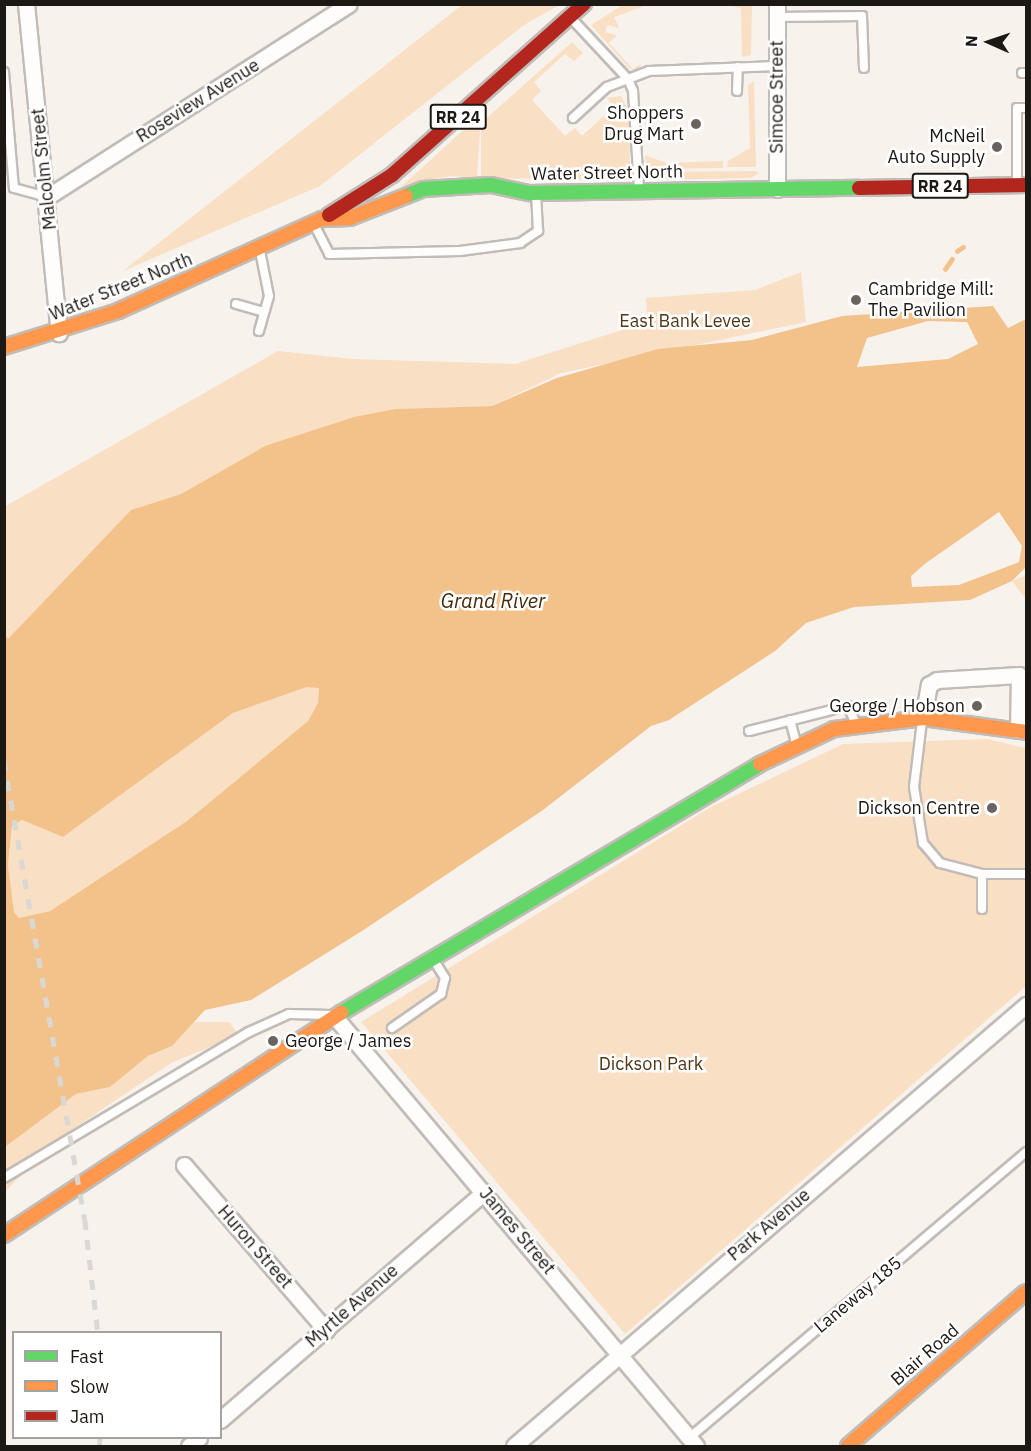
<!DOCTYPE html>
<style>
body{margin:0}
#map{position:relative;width:1031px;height:1451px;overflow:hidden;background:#f8f2ec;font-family:"IBM Plex Sans",sans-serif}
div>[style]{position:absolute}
.green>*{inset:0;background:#f9dfc3}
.water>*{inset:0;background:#f3c28b}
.stream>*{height:4.5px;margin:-2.25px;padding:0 2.25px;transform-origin:2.25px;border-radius:2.25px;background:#f3c28b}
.roads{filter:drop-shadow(2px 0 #c1bcb7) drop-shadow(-2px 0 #c1bcb7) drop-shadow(0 2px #c1bcb7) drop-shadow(0 -2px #c1bcb7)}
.lane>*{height:8px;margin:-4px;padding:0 4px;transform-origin:4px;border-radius:4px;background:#fefdfc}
.street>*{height:15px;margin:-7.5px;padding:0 7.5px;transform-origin:7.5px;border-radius:7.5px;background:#fefdfc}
.fast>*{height:14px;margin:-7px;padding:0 7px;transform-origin:7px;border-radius:7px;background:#63d668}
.slow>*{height:14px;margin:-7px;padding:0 7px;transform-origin:7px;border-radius:7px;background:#ff974d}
.jam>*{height:14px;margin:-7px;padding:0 7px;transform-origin:7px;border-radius:7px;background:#b3261e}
.rail>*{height:4.5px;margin-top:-2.25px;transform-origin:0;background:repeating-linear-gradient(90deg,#d9d8d5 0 10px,transparent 0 20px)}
.dots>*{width:16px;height:16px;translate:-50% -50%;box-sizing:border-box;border:3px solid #fff;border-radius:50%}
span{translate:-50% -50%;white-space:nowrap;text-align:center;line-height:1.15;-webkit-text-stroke:5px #fff;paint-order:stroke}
.shield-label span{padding:2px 4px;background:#fff;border:2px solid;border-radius:4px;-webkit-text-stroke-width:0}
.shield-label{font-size:16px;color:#1c1814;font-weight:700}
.street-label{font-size:18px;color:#1c1814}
.poi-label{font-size:18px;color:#1c1814}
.right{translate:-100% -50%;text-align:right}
.left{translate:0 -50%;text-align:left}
.park-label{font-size:18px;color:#523717}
.water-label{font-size:20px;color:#462b0a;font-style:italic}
.frame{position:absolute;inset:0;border:6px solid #1c1814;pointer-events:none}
.legend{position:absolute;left:12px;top:1331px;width:210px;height:108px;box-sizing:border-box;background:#fff;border:2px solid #a4a3a1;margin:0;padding:8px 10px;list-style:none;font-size:18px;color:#1c1814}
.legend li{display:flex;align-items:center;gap:12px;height:30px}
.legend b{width:30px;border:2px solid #a4a3a1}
.north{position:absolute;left:959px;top:12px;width:60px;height:60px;-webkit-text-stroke:4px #fff;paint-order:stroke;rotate:273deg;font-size:16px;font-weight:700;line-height:24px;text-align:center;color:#1c1814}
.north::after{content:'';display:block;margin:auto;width:21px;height:27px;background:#1c1814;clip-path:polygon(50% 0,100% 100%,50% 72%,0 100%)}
</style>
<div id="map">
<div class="green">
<div style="clip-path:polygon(624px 4px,647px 5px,614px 17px,619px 28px,607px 25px,605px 32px,617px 35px,609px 43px,633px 69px,642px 63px,637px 71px,630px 69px,591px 25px)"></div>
<div style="clip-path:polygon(462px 5px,559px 5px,524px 25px,320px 186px,123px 271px)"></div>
<div style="clip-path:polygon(724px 5px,752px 5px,751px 55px,742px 57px,741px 8px)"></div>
<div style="clip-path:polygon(572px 42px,583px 53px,574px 61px,565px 54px,534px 82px,541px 91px,532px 100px,565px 136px,575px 128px,582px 136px,614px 107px,607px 98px,621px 96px,629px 112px,630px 169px,522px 174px,627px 173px,627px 180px,481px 178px,481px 123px)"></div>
<div style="clip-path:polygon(754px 81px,756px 167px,727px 167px,728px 161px,750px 148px,748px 85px)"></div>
<div style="clip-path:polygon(481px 114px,477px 178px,450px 176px,401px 187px)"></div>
<div style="clip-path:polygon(645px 155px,666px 163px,723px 161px,723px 168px,647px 169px)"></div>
<div style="clip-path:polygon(651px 172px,756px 171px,759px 173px,751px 178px,651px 180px)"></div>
<div style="clip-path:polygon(801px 272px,806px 322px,561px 373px,492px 406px,395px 409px,265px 446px,181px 494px,131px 510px,5px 642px,4px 507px,278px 351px,353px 359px,515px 364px,647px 322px,646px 298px,755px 290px)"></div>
<div style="clip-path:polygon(1026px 575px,1026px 596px,1024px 597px,1012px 581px)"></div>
<div style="clip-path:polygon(307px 687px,319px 687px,318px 703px,308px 721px,187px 821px,50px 911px,19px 918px,14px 912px,8px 865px,12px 826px,22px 820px,63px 837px,233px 713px)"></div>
<div style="clip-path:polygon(987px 739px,1026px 748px,1026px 986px,625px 1334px,361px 1022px,711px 807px,843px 744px)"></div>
<div style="clip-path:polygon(194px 1022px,229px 1022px,239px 1035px,171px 1063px,52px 1143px,5px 1192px,5px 1147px,76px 1094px,110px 1087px,148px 1056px,172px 1046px)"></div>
</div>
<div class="water">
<div style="clip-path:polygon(evenodd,993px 306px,1008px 328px,1026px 319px,1026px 567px,1012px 581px,970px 600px,854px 607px,806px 623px,775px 651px,669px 720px,651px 726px,543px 810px,362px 931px,251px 1000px,205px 1010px,172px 1046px,148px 1056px,110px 1087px,76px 1094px,5px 1147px,5px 642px,131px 510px,181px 494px,265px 446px,354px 417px,395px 409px,492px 406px,557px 378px,658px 349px,752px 340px,842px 316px,993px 306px,928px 321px,967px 322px,978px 344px,948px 359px,857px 367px,867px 338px,928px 321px,993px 306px,999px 512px,1022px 546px,1019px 562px,959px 585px,912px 587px,911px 576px,926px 563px,999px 512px,993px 306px,307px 687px,319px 688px,318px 703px,308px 721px,187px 821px,50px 911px,19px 918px,14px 912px,8px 865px,12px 826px,22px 820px,63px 837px,233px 713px,307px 687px)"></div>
</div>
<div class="stream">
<div style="left:957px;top:251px;width:7px;rotate:-34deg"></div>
<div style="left:945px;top:269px;width:12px;rotate:-55deg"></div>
<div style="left:4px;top:638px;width:4px;rotate:45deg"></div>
</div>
<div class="roads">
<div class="lane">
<div style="left:777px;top:17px;width:85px;rotate:-0.7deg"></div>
<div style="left:862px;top:16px;width:52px;rotate:87.8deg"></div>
<div style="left:572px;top:19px;width:82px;rotate:47deg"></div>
<div style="left:628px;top:79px;width:13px;rotate:67deg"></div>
<div style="left:633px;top:91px;width:99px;rotate:86.5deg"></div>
<div style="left:4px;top:72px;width:116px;rotate:85.1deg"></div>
<div style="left:14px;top:188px;width:34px;rotate:15deg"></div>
<div style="left:1022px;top:73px;width:4px"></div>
<div style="left:737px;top:91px;width:24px;rotate:-88deg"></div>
<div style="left:573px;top:118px;width:46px;rotate:-42.4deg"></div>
<div style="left:607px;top:87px;width:45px;rotate:-20.9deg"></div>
<div style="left:649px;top:71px;width:128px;rotate:-2.2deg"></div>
<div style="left:1017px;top:184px;width:76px;rotate:-90deg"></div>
<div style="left:1017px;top:108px;width:9px"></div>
<div style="left:315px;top:226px;width:31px;rotate:63deg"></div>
<div style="left:329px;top:254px;width:131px;rotate:-1.3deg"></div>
<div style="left:460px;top:251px;width:61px;rotate:-7.6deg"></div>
<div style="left:520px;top:243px;width:22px;rotate:-34deg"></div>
<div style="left:538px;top:231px;width:36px;rotate:-93deg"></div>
<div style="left:236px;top:304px;width:29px;rotate:16deg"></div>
<div style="left:259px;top:331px;width:36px;rotate:-74deg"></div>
<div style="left:269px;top:296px;width:46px;rotate:-101.3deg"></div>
<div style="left:790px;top:720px;width:23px;rotate:75deg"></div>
<div style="left:922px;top:721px;width:66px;rotate:96.9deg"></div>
<div style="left:914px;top:787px;width:57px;rotate:80.9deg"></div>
<div style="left:923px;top:843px;width:26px;rotate:50deg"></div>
<div style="left:940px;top:863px;width:43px;rotate:14.7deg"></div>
<div style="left:749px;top:731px;width:102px;rotate:-14.2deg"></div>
<div style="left:848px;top:706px;width:20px;rotate:66deg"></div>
<div style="left:982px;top:909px;width:35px;rotate:-90deg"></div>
<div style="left:982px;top:874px;width:44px"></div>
<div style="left:392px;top:1028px;width:60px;rotate:-34.8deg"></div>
<div style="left:441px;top:994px;width:16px;rotate:-76deg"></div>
<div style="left:445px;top:978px;width:22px;rotate:-122deg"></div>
<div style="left:4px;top:1178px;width:285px;rotate:-30.8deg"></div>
<div style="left:249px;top:1032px;width:44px;rotate:-24.2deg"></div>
<div style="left:289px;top:1014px;width:42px;rotate:1.4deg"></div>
<div style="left:689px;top:1438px;width:442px;rotate:-40.3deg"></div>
</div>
<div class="street">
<div style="left:26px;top:4px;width:331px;rotate:84.3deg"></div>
<div style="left:777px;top:4px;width:185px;rotate:90deg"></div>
<div style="left:47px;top:197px;width:358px;rotate:-32.6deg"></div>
<div style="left:923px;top:718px;width:34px;rotate:-80deg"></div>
<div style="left:929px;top:685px;width:9px;rotate:-32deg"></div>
<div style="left:937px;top:680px;width:82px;rotate:-3.5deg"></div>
<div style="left:1019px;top:675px;width:55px;rotate:91deg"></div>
<div style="left:335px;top:1017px;width:561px;rotate:49.92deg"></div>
<div style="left:184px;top:1165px;width:218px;rotate:49.3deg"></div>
<div style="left:220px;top:1420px;width:349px;rotate:-40.8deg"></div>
<div style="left:189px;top:1446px;width:13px;rotate:-39deg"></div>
<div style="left:514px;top:1446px;width:676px;rotate:-40.74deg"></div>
</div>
<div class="fast">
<div style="left:406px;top:196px;width:18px;rotate:-22deg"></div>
<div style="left:423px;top:189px;width:68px;rotate:-3.4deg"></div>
<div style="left:491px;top:185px;width:40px;rotate:12deg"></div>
<div style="left:530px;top:193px;width:329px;rotate:-0.9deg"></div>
<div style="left:341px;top:1013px;width:487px;rotate:-30.7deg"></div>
</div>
<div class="slow">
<div style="left:4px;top:347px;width:120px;rotate:-17.5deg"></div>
<div style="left:118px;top:311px;width:224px;rotate:-24.3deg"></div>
<div style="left:322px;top:219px;width:28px;rotate:-2deg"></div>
<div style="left:350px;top:218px;width:60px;rotate:-21.4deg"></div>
<div style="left:760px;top:764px;width:82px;rotate:-25.3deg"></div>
<div style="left:834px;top:729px;width:90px;rotate:-7deg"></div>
<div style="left:923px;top:718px;width:104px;rotate:7.7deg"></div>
<div style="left:4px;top:1235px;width:404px;rotate:-33.4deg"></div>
<div style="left:848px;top:1446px;width:235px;rotate:-40.9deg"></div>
</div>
<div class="jam">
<div style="left:859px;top:188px;width:167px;rotate:-1deg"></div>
<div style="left:329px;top:215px;width:75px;rotate:-32.4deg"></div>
<div style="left:392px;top:175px;width:257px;rotate:-41.7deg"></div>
</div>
</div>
<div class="rail">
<div style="left:4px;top:761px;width:466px;rotate:80deg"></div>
<div style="left:85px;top:1220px;width:113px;rotate:83.4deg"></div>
<div style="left:99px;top:1446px;width:8px;rotate:-83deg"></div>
</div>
<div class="dots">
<div style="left:696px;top:124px;background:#696460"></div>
<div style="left:997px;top:147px;background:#696460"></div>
<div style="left:856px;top:300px;background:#696460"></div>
<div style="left:977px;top:706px;background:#696460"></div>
<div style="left:992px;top:808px;background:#696460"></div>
<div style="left:273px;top:1041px;background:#696460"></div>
</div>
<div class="shield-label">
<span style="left:458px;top:117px">RR 24</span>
<span style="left:940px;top:186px">RR 24</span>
</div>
<div class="street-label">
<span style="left:777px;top:97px;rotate:-90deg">Simcoe Street</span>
<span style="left:198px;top:101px;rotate:-32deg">Roseview Avenue</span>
<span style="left:44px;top:169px;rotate:-96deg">Malcolm Street</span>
<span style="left:607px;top:173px;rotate:-1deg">Water Street North</span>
<span style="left:121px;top:287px;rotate:-22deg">Water Street North</span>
<span style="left:769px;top:1225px;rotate:-40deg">Park Avenue</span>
<span style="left:517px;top:1231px;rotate:50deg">James Street</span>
<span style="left:255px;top:1247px;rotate:49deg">Huron Street</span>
<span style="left:858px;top:1295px;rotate:-40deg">Laneway 185</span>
<span style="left:352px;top:1306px;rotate:-41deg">Myrtle Avenue</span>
<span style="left:925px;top:1355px;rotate:-41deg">Blair Road</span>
</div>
<div class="poi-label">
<span class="right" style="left:684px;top:124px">Shoppers<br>Drug Mart</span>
<span class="right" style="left:985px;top:147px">McNeil<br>Auto Supply</span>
<span class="left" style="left:868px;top:300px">Cambridge Mill:<br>The Pavilion</span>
<span class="right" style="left:965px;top:706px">George / Hobson</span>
<span class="right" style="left:980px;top:808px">Dickson Centre</span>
<span class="left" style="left:285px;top:1041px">George / James</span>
</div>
<div class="park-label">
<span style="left:685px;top:321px">East Bank Levee</span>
<span style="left:651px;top:1064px">Dickson Park</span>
</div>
<div class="water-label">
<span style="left:493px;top:600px">Grand River</span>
</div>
<div class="frame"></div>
<ul class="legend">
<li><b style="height:8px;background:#63d668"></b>Fast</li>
<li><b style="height:8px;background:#ff974d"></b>Slow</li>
<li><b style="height:8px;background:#b3261e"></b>Jam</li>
</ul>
<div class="north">N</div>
</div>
